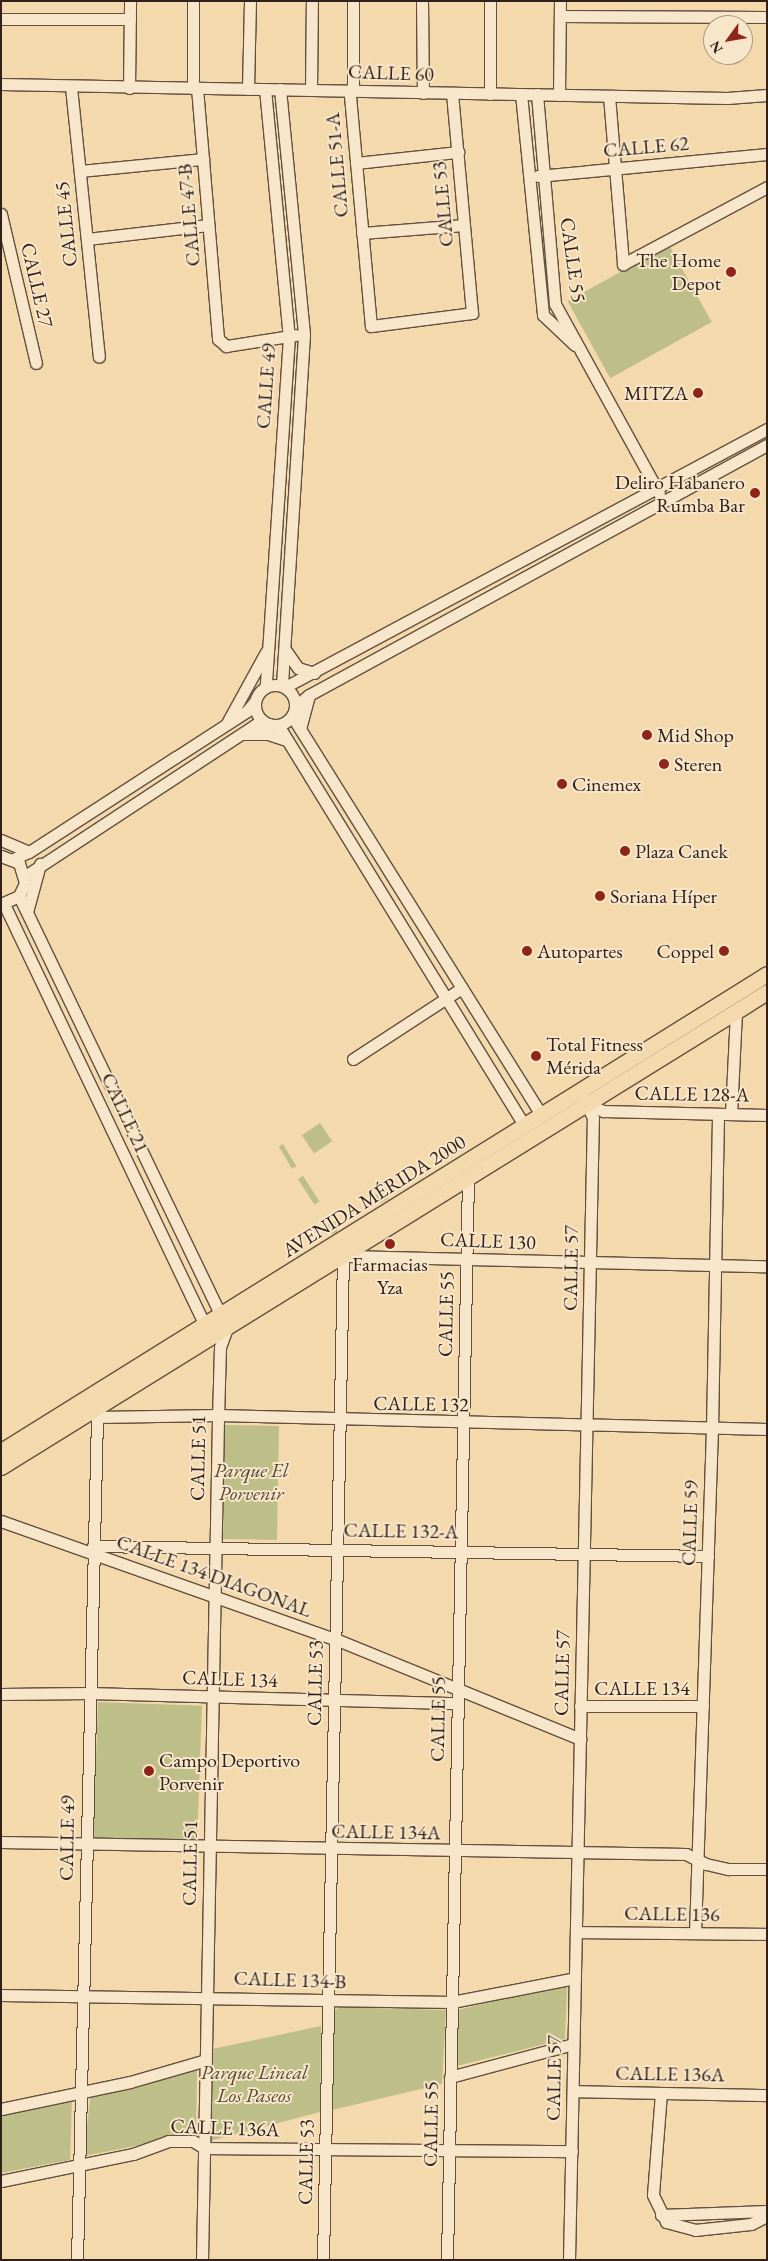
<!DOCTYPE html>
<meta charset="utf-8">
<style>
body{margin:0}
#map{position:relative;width:768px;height:2261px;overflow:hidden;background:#f4d9ad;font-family:"EB Garamond",serif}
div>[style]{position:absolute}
.green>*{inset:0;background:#bebf88;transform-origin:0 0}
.roads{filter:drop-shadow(1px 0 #61503f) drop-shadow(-1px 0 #61503f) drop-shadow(0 1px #61503f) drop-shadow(0 -1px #61503f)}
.minor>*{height:11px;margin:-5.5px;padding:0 5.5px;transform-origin:5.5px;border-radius:5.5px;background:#f8e6ca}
.minor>.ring{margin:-5.5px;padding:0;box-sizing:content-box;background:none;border:11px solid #f8e6ca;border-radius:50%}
.major>*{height:15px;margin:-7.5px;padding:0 7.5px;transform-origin:7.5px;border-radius:7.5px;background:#f4d9ad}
.dots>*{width:14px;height:14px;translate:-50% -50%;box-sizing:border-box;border:2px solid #f8e6ca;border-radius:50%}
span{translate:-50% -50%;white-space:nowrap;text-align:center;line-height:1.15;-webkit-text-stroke:4px #f8e6ca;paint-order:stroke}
.street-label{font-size:20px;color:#30221a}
.poi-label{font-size:20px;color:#30221a}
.right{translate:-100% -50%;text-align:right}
.left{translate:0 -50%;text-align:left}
.park-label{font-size:20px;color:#544936;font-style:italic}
.frame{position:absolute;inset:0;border:2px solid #30221a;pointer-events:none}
.north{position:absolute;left:703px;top:15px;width:50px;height:50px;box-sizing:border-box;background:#f8e6ca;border:1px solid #a89884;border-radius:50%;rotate:238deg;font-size:14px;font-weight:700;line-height:20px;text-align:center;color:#30221a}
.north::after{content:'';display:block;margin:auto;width:18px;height:22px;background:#8f2418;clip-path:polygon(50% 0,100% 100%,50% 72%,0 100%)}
</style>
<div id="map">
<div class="green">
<div style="left:669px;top:245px;width:88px;height:116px;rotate:61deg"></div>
<div style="left:320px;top:1123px;width:22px;height:22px;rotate:56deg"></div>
<div style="left:283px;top:1144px;width:26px;height:5px;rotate:59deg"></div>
<div style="left:303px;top:1176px;width:30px;height:6px;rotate:57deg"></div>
<div style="clip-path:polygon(383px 1190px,389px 1198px,381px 1203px,368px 1200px)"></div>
<div style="clip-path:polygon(340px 1218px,337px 1232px,332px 1234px,327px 1225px)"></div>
<div style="left:225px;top:1425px;width:54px;height:114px;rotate:1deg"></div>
<div style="left:98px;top:1702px;width:104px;height:136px;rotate:2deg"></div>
<div style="clip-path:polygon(561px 1984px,567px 1988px,565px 2039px,453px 2067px,454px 2011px)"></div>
<div style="clip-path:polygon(340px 2007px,446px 2010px,442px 2084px,332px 2110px,335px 2010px)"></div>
<div style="clip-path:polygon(321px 2026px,320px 2112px,210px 2141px,207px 2139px,212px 2049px)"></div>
<div style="clip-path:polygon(197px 2068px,196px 2134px,84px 2156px,90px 2098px)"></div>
<div style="clip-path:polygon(72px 2099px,70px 2160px,1px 2173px,1px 2115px)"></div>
</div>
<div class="roads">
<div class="minor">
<div style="left:353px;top:1px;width:83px;rotate:90deg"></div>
<div style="left:353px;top:84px;width:12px;rotate:104deg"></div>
<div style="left:350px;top:96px;width:231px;rotate:84.8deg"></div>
<div style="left:371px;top:326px;width:102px;rotate:-7.3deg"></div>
<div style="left:472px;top:313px;width:221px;rotate:-95.2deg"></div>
<div style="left:422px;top:1px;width:92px;rotate:89.4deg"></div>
<div style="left:560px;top:16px;width:207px;rotate:0.3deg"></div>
<div style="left:1px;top:19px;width:129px"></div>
<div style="left:1px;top:84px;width:726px;rotate:1.1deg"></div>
<div style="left:727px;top:98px;width:40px;rotate:-4.3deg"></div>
<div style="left:71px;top:87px;width:271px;rotate:84.1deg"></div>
<div style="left:129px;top:88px;width:87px;rotate:-89.3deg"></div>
<div style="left:193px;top:88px;width:87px;rotate:-90deg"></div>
<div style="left:197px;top:88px;width:252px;rotate:85.2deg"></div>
<div style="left:218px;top:339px;width:11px;rotate:41deg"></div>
<div style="left:226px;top:346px;width:71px;rotate:-8.9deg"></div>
<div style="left:248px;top:89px;width:88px;rotate:-88.7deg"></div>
<div style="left:265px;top:89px;width:248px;rotate:84.5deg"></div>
<div style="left:289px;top:336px;width:351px;rotate:93.8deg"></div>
<div style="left:280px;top:89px;width:247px;rotate:84.4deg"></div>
<div style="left:304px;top:335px;width:351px;rotate:93.6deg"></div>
<div style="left:311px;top:90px;width:89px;rotate:-89.4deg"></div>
<div style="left:490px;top:94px;width:93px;rotate:-90deg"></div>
<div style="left:521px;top:94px;width:222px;rotate:84.3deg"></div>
<div style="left:543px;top:315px;width:44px;rotate:43.2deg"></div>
<div style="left:537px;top:94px;width:211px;rotate:85.1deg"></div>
<div style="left:555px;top:304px;width:216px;rotate:61.2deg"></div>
<div style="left:559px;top:95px;width:94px;rotate:-89.4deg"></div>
<div style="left:609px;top:96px;width:169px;rotate:85.2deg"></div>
<div style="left:623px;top:264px;width:163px;rotate:-28.1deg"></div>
<div style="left:356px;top:163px;width:103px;rotate:-6.2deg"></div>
<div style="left:80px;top:171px;width:124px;rotate:-5.6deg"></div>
<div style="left:538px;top:176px;width:230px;rotate:-5.5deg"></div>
<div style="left:1px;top:214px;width:153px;rotate:76.8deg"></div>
<div style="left:362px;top:233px;width:102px;rotate:-4.5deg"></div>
<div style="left:87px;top:239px;width:122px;rotate:-6.6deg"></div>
<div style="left:286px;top:651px;width:21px;rotate:55deg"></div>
<div style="left:298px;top:668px;width:17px;rotate:17deg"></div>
<div class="ring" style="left:255px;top:685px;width:29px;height:29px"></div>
<div style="left:285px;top:687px;width:547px;rotate:-28.16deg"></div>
<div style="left:295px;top:707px;width:18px;rotate:-41deg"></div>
<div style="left:309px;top:695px;width:522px;rotate:-28.63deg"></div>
<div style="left:292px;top:716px;width:470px;rotate:58deg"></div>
<div style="left:227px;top:723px;width:81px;rotate:-61.2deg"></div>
<div style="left:278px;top:725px;width:470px;rotate:58.4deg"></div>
<div style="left:300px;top:729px;width:35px;rotate:-75deg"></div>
<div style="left:243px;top:734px;width:25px"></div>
<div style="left:268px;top:734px;width:20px;rotate:18deg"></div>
<div style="left:1px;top:840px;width:30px;rotate:23deg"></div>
<div style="left:1px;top:856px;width:19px;rotate:21deg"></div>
<div style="left:19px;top:863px;width:21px;rotate:73deg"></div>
<div style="left:25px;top:883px;width:14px;rotate:115deg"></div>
<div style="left:19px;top:896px;width:20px;rotate:156deg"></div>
<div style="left:13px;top:859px;width:17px;rotate:-24deg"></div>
<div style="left:29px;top:852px;width:175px;rotate:-32.9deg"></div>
<div style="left:176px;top:757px;width:85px;rotate:-32.9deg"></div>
<div style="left:247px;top:711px;width:13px;rotate:-51deg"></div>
<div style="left:25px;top:876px;width:275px;rotate:-33.3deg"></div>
<div style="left:255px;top:725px;width:14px;rotate:-4deg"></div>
<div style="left:19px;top:896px;width:479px;rotate:64.3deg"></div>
<div style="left:227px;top:1328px;width:20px;rotate:110deg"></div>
<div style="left:220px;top:1347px;width:72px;rotate:91.6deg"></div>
<div style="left:218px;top:1419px;width:841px;rotate:91.09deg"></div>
<div style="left:4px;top:904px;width:472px;rotate:64.5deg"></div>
<div style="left:27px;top:912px;width:50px;rotate:-74.8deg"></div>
<div style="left:353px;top:1059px;width:130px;rotate:-33.1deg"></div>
<div style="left:588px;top:1104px;width:17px;rotate:25deg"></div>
<div style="left:603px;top:1111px;width:164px;rotate:1.4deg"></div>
<div style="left:731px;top:1114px;width:103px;rotate:-87.2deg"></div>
<div style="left:343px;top:1256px;width:424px;rotate:1.4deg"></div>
<div style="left:93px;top:1411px;width:7px;rotate:56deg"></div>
<div style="left:97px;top:1417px;width:121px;rotate:-0.9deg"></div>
<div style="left:218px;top:1415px;width:549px;rotate:1.46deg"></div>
<div style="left:1px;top:1521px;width:354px;rotate:19.5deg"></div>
<div style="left:335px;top:1639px;width:265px;rotate:22.2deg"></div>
<div style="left:93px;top:1546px;width:615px;rotate:0.93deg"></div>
<div style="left:1px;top:1694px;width:88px;rotate:-0.7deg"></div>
<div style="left:89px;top:1693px;width:368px;rotate:1.6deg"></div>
<div style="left:580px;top:1706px;width:123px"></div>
<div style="left:1px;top:1842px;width:685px;rotate:1deg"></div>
<div style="left:686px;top:1854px;width:22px;rotate:27deg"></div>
<div style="left:706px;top:1864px;width:23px;rotate:13deg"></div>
<div style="left:728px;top:1869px;width:39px"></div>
<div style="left:576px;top:1932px;width:191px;rotate:0.6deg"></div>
<div style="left:695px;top:1933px;width:504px;rotate:-88.07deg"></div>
<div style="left:712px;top:1429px;width:315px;rotate:-88.9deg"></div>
<div style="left:1px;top:1995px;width:451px;rotate:0.9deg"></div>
<div style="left:452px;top:2002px;width:125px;rotate:-11deg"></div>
<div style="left:450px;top:2077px;width:127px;rotate:-15deg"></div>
<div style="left:573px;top:2091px;width:194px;rotate:1.2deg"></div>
<div style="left:661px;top:2093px;width:102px;rotate:94.5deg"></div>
<div style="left:653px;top:2195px;width:30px;rotate:64deg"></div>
<div style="left:666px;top:2222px;width:30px;rotate:15deg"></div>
<div style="left:695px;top:2230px;width:56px;rotate:-6.1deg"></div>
<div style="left:751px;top:2224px;width:18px;rotate:-27deg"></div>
<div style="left:1px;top:2109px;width:132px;rotate:-11.8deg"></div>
<div style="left:130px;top:2082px;width:79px;rotate:-16.1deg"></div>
<div style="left:1px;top:2181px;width:135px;rotate:-11.6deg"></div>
<div style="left:133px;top:2154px;width:37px;rotate:-20deg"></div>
<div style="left:168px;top:2141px;width:25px"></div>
<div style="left:193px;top:2141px;width:13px;rotate:32deg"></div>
<div style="left:204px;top:2148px;width:368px;rotate:0.5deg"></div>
<div style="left:661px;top:2215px;width:106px;rotate:-2.2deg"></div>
<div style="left:77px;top:2260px;width:843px;rotate:-88.64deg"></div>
<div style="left:323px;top:2260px;width:1004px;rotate:-88.86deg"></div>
<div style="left:447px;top:2260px;width:1082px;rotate:-88.89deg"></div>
<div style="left:569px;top:2260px;width:1142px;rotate:-88.8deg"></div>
<div style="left:593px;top:1118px;width:23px;rotate:-115deg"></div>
</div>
<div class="major">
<div style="left:1px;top:1451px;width:902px;rotate:-31.91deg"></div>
<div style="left:1px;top:1467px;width:901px;rotate:-31.8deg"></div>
</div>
</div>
<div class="dots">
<div style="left:731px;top:272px;background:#8f2418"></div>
<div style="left:698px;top:393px;background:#8f2418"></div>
<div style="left:755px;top:493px;background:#8f2418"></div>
<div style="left:647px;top:735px;background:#8f2418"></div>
<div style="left:664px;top:764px;background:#8f2418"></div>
<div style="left:562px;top:784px;background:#8f2418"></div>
<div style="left:625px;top:851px;background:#8f2418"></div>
<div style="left:600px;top:896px;background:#8f2418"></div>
<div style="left:527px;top:951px;background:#8f2418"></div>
<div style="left:724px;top:951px;background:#8f2418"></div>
<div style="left:536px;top:1056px;background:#8f2418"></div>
<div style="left:390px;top:1244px;background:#8f2418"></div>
<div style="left:149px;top:1771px;background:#8f2418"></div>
</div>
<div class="street-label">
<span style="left:391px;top:73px;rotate:2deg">CALLE 60</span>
<span style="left:646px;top:147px;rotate:-5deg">CALLE 62</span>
<span style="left:337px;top:165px;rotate:-95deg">CALLE 51-A</span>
<span style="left:443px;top:204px;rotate:-95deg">CALLE 53</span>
<span style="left:189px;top:215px;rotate:-95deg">CALLE 47-B</span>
<span style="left:66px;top:224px;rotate:-96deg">CALLE 45</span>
<span style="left:573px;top:260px;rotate:82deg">CALLE 55</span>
<span style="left:37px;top:285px;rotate:77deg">CALLE 27</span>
<span style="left:266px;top:386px;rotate:-86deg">CALLE 49</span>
<span style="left:692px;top:1094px;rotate:1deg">CALLE 128-A</span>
<span style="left:125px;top:1113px;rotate:65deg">CALLE 21</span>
<span style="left:374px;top:1196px;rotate:-32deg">AVENIDA MÉRIDA 2000</span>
<span style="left:488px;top:1241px;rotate:2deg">CALLE 130</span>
<span style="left:571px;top:1268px;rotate:-89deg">CALLE 57</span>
<span style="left:446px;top:1314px;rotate:-89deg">CALLE 55</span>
<span style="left:421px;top:1404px;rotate:1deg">CALLE 132</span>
<span style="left:198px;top:1458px;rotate:-89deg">CALLE 51</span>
<span style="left:690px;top:1523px;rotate:-88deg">CALLE 59</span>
<span style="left:401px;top:1531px;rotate:1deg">CALLE 132-A</span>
<span style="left:214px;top:1576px;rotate:20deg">CALLE 134 DIAGONAL</span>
<span style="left:562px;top:1673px;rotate:-89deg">CALLE 57</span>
<span style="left:230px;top:1679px;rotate:2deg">CALLE 134</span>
<span style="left:315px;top:1683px;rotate:-89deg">CALLE 53</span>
<span style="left:642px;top:1688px">CALLE 134</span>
<span style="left:438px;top:1719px;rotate:-89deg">CALLE 55</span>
<span style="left:386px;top:1832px;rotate:1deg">CALLE 134A</span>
<span style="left:67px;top:1838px;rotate:-89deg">CALLE 49</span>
<span style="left:190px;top:1863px;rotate:-89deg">CALLE 51</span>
<span style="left:672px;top:1914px;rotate:1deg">CALLE 136</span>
<span style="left:290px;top:1980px;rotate:2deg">CALLE 134-B</span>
<span style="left:670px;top:2074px;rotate:1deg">CALLE 136A</span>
<span style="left:554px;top:2078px;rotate:-89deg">CALLE 57</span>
<span style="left:431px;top:2124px;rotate:-89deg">CALLE 55</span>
<span style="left:225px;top:2128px;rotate:2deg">CALLE 136A</span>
<span style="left:306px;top:2162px;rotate:-89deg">CALLE 53</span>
</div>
<div class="poi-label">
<span class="right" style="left:721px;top:272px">The Home<br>Depot</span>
<span class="right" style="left:688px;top:393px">MITZA</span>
<span class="right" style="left:745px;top:494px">Deliro Habanero<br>Rumba Bar</span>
<span class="left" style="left:657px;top:735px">Mid Shop</span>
<span class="left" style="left:674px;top:764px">Steren</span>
<span class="left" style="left:572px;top:784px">Cinemex</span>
<span class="left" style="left:635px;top:851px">Plaza Canek</span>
<span class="left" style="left:610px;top:896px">Soriana Híper</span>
<span class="left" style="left:537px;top:951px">Autopartes</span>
<span class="right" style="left:714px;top:951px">Coppel</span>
<span class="left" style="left:546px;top:1056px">Total Fitness<br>Mérida</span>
<span style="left:390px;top:1276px">Farmacias<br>Yza</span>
<span class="left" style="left:159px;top:1772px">Campo Deportivo<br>Porvenir</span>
</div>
<div class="park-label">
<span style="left:251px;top:1482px">Parque El<br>Porvenir</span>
<span style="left:254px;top:2084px">Parque Lineal<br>Los Paseos</span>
</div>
<div class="frame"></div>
<div class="north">N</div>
</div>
